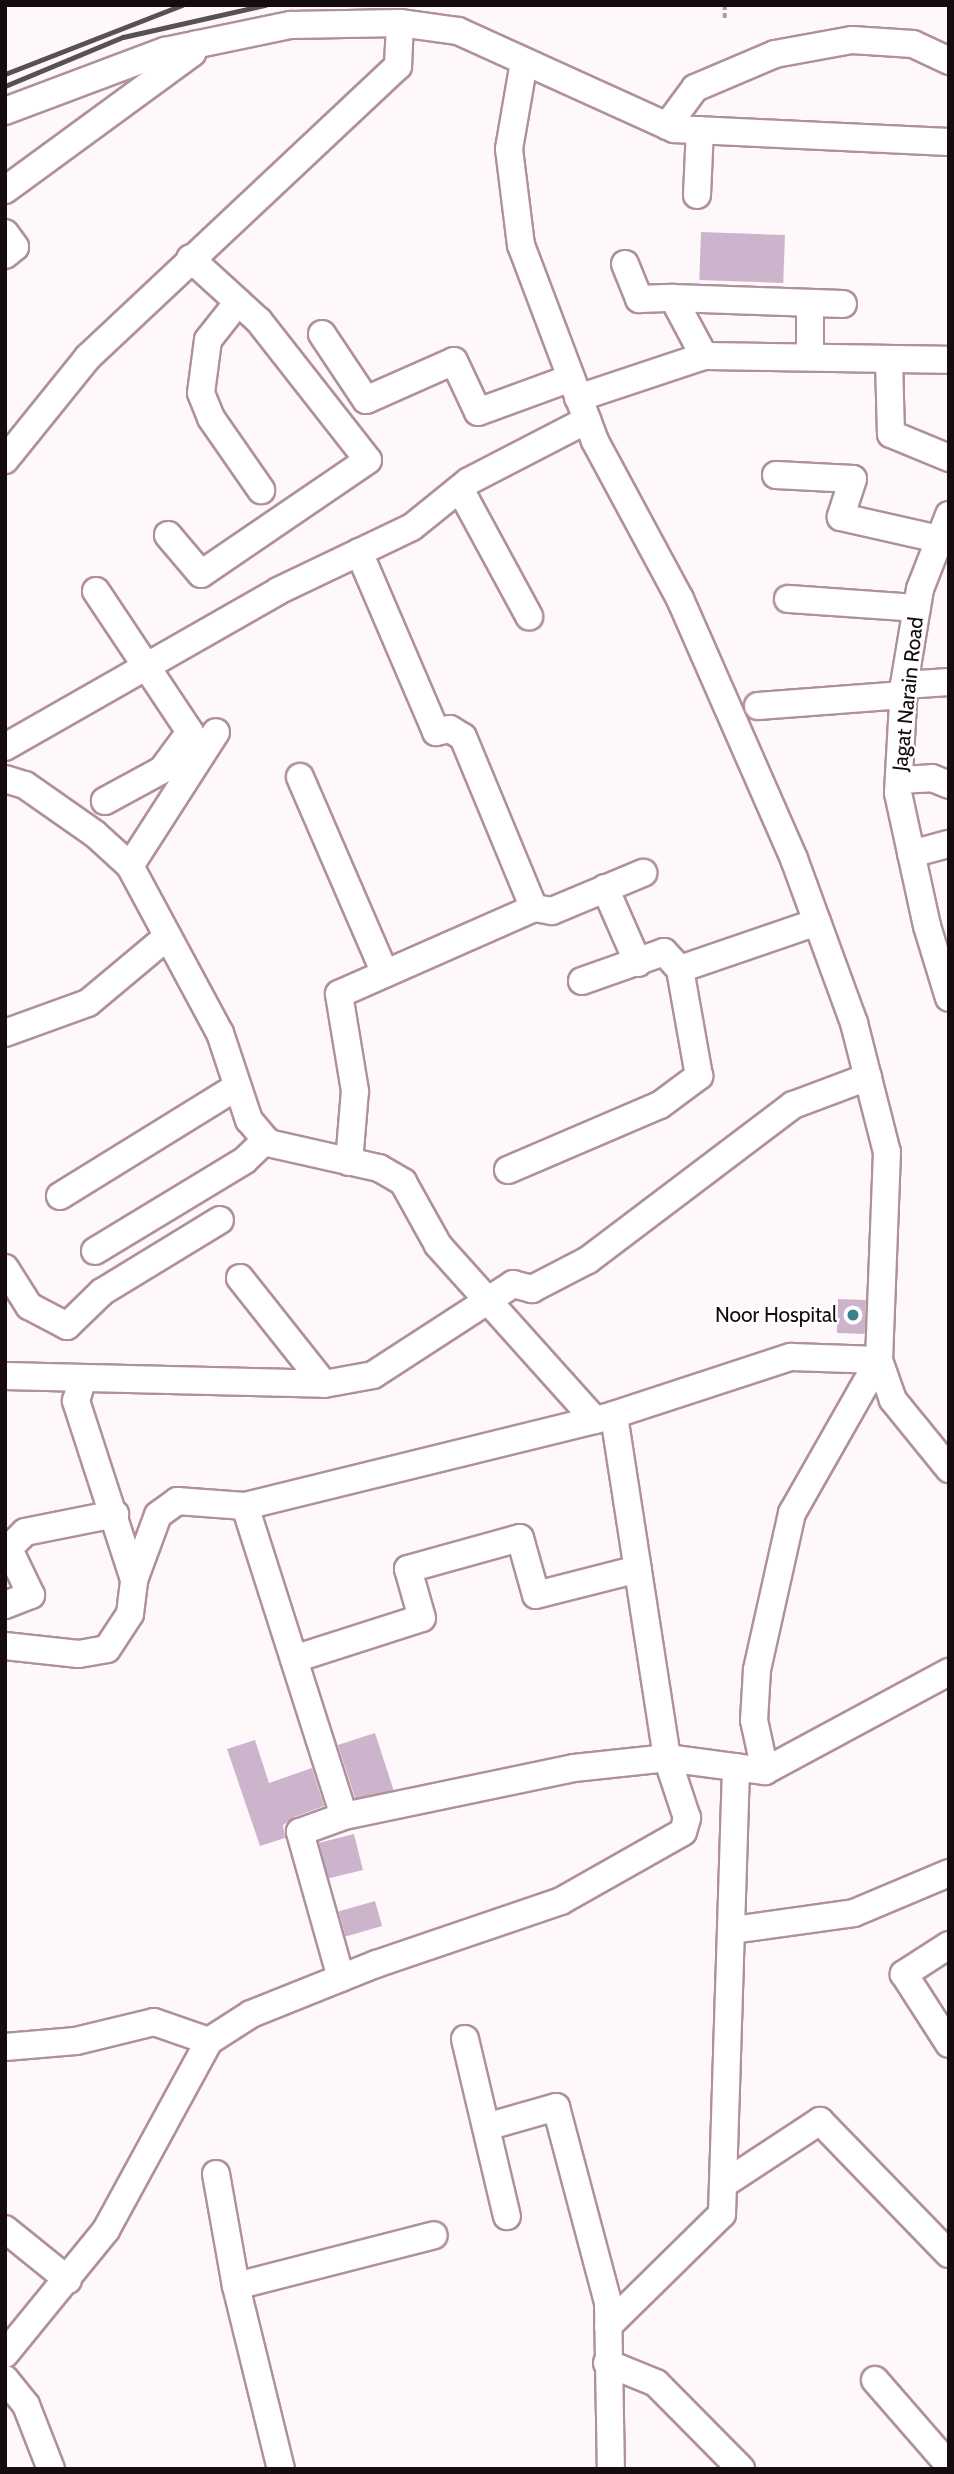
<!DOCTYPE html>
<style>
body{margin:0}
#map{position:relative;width:954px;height:2474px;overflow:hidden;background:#fff8fa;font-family:Cabin,sans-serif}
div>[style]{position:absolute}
.building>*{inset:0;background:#ccb5cc;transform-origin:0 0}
.path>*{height:3.5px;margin-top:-1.75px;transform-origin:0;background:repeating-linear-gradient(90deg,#a79fa1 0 5px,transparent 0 8.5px)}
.roads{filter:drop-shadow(2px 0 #b0919b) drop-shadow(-2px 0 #b0919b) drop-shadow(0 2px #b0919b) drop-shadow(0 -2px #b0919b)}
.minor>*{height:26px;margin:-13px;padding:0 13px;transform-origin:13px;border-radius:13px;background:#fff}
.rail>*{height:5px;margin:-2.5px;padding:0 2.5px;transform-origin:2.5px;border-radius:2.5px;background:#595053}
.dots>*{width:19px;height:19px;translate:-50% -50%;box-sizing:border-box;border:4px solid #fff;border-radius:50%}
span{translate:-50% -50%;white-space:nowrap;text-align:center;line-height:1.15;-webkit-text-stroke:5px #fff;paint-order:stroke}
.street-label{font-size:21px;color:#160b0f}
.poi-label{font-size:21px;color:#160b0f}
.right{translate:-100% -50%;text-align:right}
.frame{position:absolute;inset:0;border:7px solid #160b0f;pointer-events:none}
</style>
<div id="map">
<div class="building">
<div style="left:701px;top:232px;width:84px;height:48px;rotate:2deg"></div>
<div style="left:838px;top:1299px;width:28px;height:34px;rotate:2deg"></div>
<div style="left:375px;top:1733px;width:60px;height:39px;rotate:72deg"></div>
<div style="clip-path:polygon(255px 1740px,269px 1783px,312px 1768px,324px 1806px,294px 1817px,283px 1825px,285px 1838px,260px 1846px,227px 1749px)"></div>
<div style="left:354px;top:1834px;width:37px;height:36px;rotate:76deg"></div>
<div style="left:375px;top:1901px;width:26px;height:38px;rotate:74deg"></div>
</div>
<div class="path">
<div style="left:725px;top:5px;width:15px;rotate:90deg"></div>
</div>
<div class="roads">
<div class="minor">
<div style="left:524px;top:62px;width:88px;rotate:99.8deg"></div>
<div style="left:509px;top:149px;width:97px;rotate:82.9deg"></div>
<div style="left:521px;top:245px;width:210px;rotate:69.3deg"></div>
<div style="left:595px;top:441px;width:179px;rotate:61.7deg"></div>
<div style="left:680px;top:599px;width:284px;rotate:66.3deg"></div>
<div style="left:794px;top:859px;width:175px;rotate:69.9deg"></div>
<div style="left:854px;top:1023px;width:133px;rotate:75.7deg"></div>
<div style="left:887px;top:1152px;width:208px;rotate:92.2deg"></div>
<div style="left:879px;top:1360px;width:42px;rotate:70.7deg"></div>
<div style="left:893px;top:1400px;width:89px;rotate:50.9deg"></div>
<div style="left:5px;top:111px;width:171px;rotate:-20.6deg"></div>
<div style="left:165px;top:51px;width:129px;rotate:-11.7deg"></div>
<div style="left:291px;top:25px;width:109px;rotate:-1.1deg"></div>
<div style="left:400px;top:23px;width:59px;rotate:7.9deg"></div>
<div style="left:458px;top:31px;width:237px;rotate:24.4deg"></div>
<div style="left:674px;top:129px;width:275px;rotate:2.7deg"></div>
<div style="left:667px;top:126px;width:47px;rotate:-53.6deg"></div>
<div style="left:695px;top:88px;width:87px;rotate:-23deg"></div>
<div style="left:775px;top:54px;width:78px;rotate:-10.3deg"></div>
<div style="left:852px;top:40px;width:61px;rotate:3.8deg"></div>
<div style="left:913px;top:44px;width:40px;rotate:25deg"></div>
<div style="left:5px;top:190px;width:232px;rotate:-36.2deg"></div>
<div style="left:192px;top:53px;width:9px;rotate:-69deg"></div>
<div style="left:697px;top:195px;width:65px;rotate:-87.4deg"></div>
<div style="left:5px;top:233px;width:17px;rotate:54deg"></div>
<div style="left:15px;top:247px;width:13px;rotate:141deg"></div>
<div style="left:625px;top:264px;width:38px;rotate:68deg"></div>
<div style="left:639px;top:299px;width:34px;rotate:-2deg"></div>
<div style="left:673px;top:298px;width:66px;rotate:61.9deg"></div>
<div style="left:673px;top:298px;width:170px;rotate:2deg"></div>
<div style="left:238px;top:302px;width:48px;rotate:128.3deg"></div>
<div style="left:208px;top:340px;width:53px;rotate:97.5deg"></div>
<div style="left:201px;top:393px;width:27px;rotate:68deg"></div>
<div style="left:211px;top:418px;width:88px;rotate:55.2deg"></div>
<div style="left:322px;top:334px;width:79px;rotate:56.3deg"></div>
<div style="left:366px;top:400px;width:96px;rotate:-23.9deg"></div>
<div style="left:454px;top:361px;width:56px;rotate:64.8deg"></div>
<div style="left:478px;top:412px;width:99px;rotate:-20.1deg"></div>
<div style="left:810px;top:357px;width:54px;rotate:-90deg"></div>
<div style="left:889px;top:359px;width:75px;rotate:88.5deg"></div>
<div style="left:891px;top:434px;width:63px;rotate:22.5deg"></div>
<div style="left:578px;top:398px;width:133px;rotate:-18.4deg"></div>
<div style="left:704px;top:356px;width:245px;rotate:0.9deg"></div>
<div style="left:5px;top:460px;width:132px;rotate:-51.1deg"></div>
<div style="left:88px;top:357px;width:425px;rotate:-43.2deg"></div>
<div style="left:398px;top:66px;width:43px;rotate:-87.3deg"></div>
<div style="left:776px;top:475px;width:77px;rotate:3deg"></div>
<div style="left:853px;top:479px;width:40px;rotate:108deg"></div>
<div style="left:841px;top:517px;width:100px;rotate:12.7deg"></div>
<div style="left:460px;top:489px;width:145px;rotate:61.5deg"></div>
<div style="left:949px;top:515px;width:79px;rotate:111.4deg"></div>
<div style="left:920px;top:589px;width:97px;rotate:99.5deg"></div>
<div style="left:904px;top:685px;width:108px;rotate:93.2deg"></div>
<div style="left:898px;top:793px;width:136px;rotate:77.7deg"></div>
<div style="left:927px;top:926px;width:75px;rotate:73deg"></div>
<div style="left:168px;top:535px;width:51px;rotate:49.8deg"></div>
<div style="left:201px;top:574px;width:202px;rotate:-34.3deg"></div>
<div style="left:368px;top:460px;width:177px;rotate:-128.1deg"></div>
<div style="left:259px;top:321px;width:93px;rotate:-137.6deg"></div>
<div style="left:359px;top:552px;width:196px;rotate:66.8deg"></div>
<div style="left:436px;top:732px;width:14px;rotate:-12deg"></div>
<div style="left:450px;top:729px;width:15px;rotate:32deg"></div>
<div style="left:463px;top:737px;width:185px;rotate:67.5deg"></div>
<div style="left:96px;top:591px;width:169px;rotate:56.3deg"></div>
<div style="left:190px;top:732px;width:47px;rotate:126.4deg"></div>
<div style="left:162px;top:770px;width:65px;rotate:151.5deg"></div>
<div style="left:788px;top:599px;width:129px;rotate:4deg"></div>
<div style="left:904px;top:685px;width:45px;rotate:-3.8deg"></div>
<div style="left:758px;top:706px;width:146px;rotate:-4.3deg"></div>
<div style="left:5px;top:747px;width:314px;rotate:-29.7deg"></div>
<div style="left:278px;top:591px;width:148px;rotate:-25.5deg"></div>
<div style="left:412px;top:527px;width:73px;rotate:-38.9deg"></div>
<div style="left:469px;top:481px;width:133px;rotate:-27.3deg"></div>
<div style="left:300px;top:777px;width:214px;rotate:66.6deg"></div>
<div style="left:5px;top:779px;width:21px;rotate:17deg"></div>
<div style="left:25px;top:785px;width:85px;rotate:35deg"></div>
<div style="left:95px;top:834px;width:47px;rotate:42.4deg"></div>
<div style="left:130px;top:866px;width:190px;rotate:61.7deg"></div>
<div style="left:220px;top:1033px;width:92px;rotate:71.6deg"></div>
<div style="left:249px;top:1120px;width:30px;rotate:50deg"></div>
<div style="left:268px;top:1143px;width:114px;rotate:12.7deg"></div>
<div style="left:379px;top:1168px;width:28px;rotate:30deg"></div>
<div style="left:403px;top:1182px;width:72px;rotate:60.9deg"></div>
<div style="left:438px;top:1245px;width:235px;rotate:48.1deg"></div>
<div style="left:899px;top:780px;width:33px;rotate:-3deg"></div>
<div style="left:932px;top:778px;width:18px;rotate:22deg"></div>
<div style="left:911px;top:854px;width:39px;rotate:-15deg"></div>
<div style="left:130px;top:866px;width:159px;rotate:-57.3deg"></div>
<div style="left:605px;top:888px;width:82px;rotate:66.3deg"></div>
<div style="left:582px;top:981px;width:87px;rotate:-19.5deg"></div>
<div style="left:664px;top:952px;width:23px;rotate:47deg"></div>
<div style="left:680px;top:969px;width:145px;rotate:-18.9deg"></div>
<div style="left:5px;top:1033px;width:88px;rotate:-19.9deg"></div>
<div style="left:88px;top:1003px;width:104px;rotate:-39.9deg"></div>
<div style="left:349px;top:1162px;width:71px;rotate:-85.2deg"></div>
<div style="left:355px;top:1091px;width:98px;rotate:-99.4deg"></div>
<div style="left:339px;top:994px;width:213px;rotate:-23.8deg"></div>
<div style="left:534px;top:908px;width:18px;rotate:9deg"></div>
<div style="left:552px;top:911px;width:99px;rotate:-22.7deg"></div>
<div style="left:508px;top:1170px;width:165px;rotate:-23.2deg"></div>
<div style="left:660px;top:1105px;width:49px;rotate:-36.6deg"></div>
<div style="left:699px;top:1076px;width:109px;rotate:-100.1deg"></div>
<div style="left:60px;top:1196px;width:206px;rotate:-31.7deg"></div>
<div style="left:95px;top:1251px;width:175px;rotate:-31.2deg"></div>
<div style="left:245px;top:1160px;width:29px;rotate:-44deg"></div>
<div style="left:5px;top:1268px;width:45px;rotate:57.7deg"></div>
<div style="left:29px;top:1306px;width:43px;rotate:27.8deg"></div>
<div style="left:67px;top:1326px;width:49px;rotate:-44.2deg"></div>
<div style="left:102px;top:1292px;width:138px;rotate:-31.4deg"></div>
<div style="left:240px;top:1278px;width:135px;rotate:51.6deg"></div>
<div style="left:324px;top:1384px;width:50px;rotate:-10.4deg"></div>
<div style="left:373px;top:1375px;width:167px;rotate:-33deg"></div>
<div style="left:513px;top:1284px;width:20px;rotate:15deg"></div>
<div style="left:532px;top:1289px;width:63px;rotate:-27.4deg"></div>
<div style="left:588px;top:1260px;width:257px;rotate:-37.1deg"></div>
<div style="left:793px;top:1105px;width:80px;rotate:-20.5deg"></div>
<div style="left:5px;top:1376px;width:319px;rotate:1.4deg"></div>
<div style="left:83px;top:1378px;width:24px;rotate:107deg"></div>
<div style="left:76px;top:1401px;width:188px;rotate:72deg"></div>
<div style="left:245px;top:1506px;width:325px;rotate:72.3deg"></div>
<div style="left:5px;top:1552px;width:28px;rotate:-45deg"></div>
<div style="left:25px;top:1532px;width:92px;rotate:-11.3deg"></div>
<div style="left:5px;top:1605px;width:28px;rotate:-21deg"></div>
<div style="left:31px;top:1595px;width:51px;rotate:-115.6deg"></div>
<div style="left:5px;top:1646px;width:74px;rotate:6.2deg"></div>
<div style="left:79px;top:1654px;width:28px;rotate:-10deg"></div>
<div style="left:107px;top:1649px;width:42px;rotate:-56.7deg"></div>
<div style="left:130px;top:1614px;width:34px;rotate:-83deg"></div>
<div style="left:134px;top:1580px;width:69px;rotate:-69.7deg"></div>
<div style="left:158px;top:1515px;width:24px;rotate:-36deg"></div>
<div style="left:177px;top:1501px;width:68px;rotate:4.2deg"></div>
<div style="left:245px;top:1506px;width:373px;rotate:-13.8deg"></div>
<div style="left:607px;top:1417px;width:194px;rotate:-18.1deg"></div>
<div style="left:791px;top:1357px;width:88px;rotate:2deg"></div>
<div style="left:879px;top:1360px;width:176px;rotate:119.6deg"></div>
<div style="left:792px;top:1513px;width:161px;rotate:102.6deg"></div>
<div style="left:757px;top:1670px;width:50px;rotate:93.4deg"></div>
<div style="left:754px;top:1720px;width:52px;rotate:77.8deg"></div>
<div style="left:294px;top:1659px;width:134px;rotate:-17.8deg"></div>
<div style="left:422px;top:1618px;width:51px;rotate:-105.9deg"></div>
<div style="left:408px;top:1569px;width:116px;rotate:-15.5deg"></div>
<div style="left:520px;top:1538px;width:59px;rotate:74.3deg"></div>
<div style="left:536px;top:1595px;width:105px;rotate:-14.3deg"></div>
<div style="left:733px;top:1930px;width:122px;rotate:-8deg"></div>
<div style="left:854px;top:1913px;width:103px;rotate:-22.8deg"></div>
<div style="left:949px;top:1945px;width:54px;rotate:147.2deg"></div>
<div style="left:904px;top:1974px;width:83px;rotate:57.3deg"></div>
<div style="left:341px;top:1978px;width:152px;rotate:-105.7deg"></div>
<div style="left:300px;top:1832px;width:47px;rotate:-20deg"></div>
<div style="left:344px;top:1816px;width:235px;rotate:-11.8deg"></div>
<div style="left:574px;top:1768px;width:94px;rotate:-6.1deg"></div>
<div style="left:667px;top:1758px;width:99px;rotate:7.6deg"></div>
<div style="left:765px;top:1771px;width:209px;rotate:-28.3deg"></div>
<div style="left:465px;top:2039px;width:182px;rotate:76.7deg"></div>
<div style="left:5px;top:2047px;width:71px;rotate:-4.8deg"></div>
<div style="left:76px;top:2041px;width:80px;rotate:-13.7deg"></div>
<div style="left:154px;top:2022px;width:58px;rotate:19.1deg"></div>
<div style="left:486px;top:2127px;width:73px;rotate:-15.9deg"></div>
<div style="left:556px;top:2107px;width:203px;rotate:75.1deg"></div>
<div style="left:608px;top:2303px;width:166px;rotate:89deg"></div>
<div style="left:216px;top:2174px;width:114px;rotate:79.9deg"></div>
<div style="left:236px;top:2286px;width:188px;rotate:76.2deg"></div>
<div style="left:724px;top:2184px;width:115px;rotate:-33.3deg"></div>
<div style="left:820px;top:2121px;width:185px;rotate:45.9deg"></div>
<div style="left:5px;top:2229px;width:81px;rotate:39deg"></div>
<div style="left:236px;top:2286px;width:204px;rotate:-14.4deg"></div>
<div style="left:608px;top:2326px;width:160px;rotate:-44.5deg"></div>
<div style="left:722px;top:2214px;width:447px;rotate:-88.2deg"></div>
<div style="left:5px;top:2354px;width:160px;rotate:-50.8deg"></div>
<div style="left:106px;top:2230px;width:215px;rotate:-61.4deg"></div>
<div style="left:209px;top:2041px;width:50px;rotate:-32.7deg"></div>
<div style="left:251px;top:2014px;width:135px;rotate:-21.8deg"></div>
<div style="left:376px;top:1964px;width:195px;rotate:-18.8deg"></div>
<div style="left:561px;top:1901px;width:140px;rotate:-29.5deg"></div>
<div style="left:683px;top:1832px;width:15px;rotate:-74deg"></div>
<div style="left:687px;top:1818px;width:63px;rotate:-108.4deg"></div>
<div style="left:667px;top:1758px;width:347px;rotate:-98.8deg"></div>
<div style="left:607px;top:2363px;width:53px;rotate:22.2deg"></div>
<div style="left:656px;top:2383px;width:121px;rotate:45.3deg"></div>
<div style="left:5px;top:2379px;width:33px;rotate:51deg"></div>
<div style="left:26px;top:2405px;width:69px;rotate:68.7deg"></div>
<div style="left:875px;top:2380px;width:113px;rotate:49deg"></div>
</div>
</div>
<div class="rail">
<div style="left:5px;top:74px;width:190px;rotate:-21.3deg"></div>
<div style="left:5px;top:86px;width:128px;rotate:-22.6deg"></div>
<div style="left:123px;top:37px;width:146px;rotate:-12.7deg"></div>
</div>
<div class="dots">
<div style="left:853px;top:1315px;background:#3a818b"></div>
</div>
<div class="street-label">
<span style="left:908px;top:694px;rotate:-84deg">Jagat Narain Road</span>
</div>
<div class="poi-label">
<span class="right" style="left:837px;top:1315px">Noor Hospital</span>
</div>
<div class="frame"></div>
</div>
